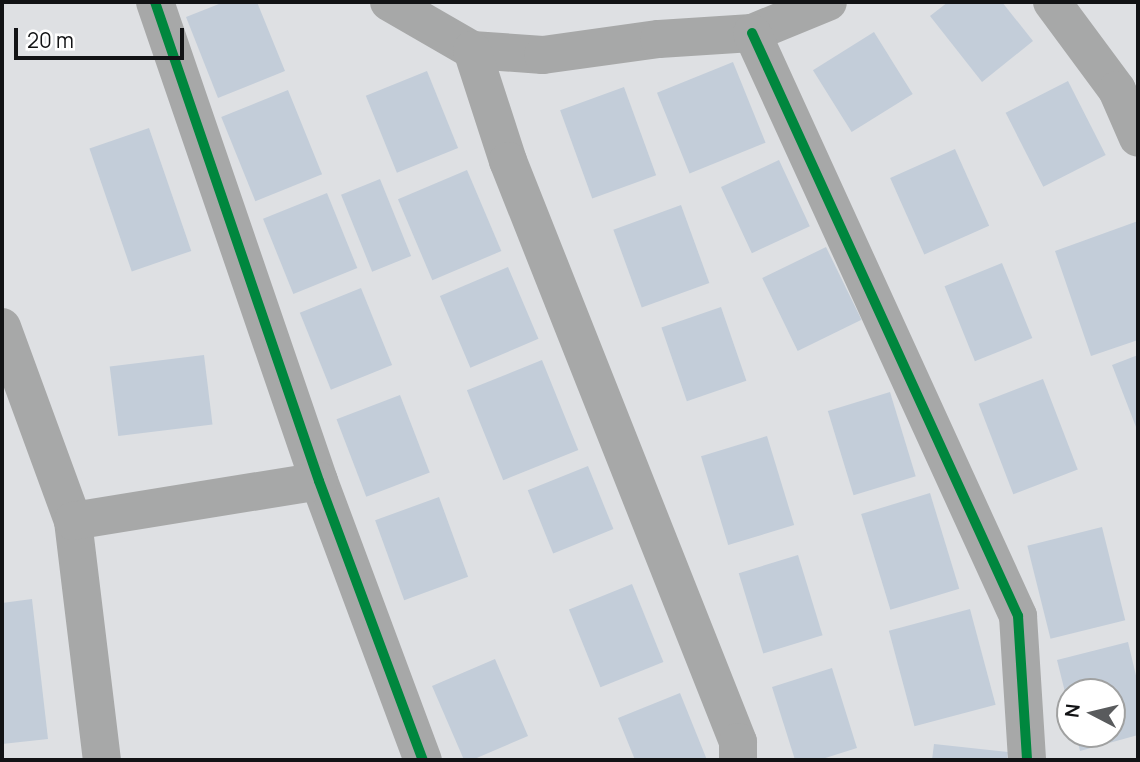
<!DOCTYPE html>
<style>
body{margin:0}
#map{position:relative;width:1140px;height:762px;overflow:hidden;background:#dee0e3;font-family:Manrope,sans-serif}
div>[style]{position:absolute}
.building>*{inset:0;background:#c3cdd9;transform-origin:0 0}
.minor>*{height:38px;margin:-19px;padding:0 19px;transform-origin:19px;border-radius:19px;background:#a7a8a8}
.cycleway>*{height:10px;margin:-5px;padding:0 5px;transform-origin:5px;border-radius:5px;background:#00873e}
span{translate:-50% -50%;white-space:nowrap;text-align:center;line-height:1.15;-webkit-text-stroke:6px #fff;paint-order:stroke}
.frame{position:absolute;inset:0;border:4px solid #121315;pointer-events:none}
.north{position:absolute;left:1056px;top:678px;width:70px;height:70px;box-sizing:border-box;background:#fff;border:2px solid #a0a1a1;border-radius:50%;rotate:277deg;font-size:19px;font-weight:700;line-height:28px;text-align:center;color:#121315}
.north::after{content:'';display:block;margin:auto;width:24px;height:32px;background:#595b5d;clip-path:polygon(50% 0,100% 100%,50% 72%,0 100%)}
.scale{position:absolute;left:14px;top:28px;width:170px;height:32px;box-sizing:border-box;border:4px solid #121315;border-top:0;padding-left:9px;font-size:21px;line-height:24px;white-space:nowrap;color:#121315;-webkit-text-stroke:5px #fff;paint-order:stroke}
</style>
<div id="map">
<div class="building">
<div style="clip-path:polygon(224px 2px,257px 2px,285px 71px,218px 98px,186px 17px)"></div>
<div style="clip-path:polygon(948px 2px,1002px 2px,1033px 41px,982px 82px,930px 16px)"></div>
<div style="left:874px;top:32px;width:73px;height:72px;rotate:58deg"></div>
<div style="left:733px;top:62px;width:87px;height:82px;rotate:68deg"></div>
<div style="left:427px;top:71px;width:83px;height:66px;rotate:68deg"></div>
<div style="left:1068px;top:81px;width:83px;height:70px;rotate:63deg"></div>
<div style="left:624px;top:87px;width:94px;height:68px;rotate:70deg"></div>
<div style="left:288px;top:90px;width:91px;height:72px;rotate:68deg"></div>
<div style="left:149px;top:128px;width:130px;height:63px;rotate:71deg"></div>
<div style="left:955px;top:149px;width:84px;height:71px;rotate:66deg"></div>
<div style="left:779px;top:160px;width:73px;height:64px;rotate:65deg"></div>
<div style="left:467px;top:170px;width:88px;height:75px;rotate:67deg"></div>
<div style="left:380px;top:179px;width:83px;height:42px;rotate:68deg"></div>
<div style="left:327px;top:193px;width:81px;height:69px;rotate:68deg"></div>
<div style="left:681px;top:205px;width:83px;height:72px;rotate:70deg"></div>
<div style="clip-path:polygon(1138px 221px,1138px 340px,1091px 356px,1055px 251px)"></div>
<div style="left:826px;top:247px;width:81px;height:71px;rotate:64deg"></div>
<div style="left:1002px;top:263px;width:81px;height:62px;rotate:68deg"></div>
<div style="left:508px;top:267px;width:78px;height:74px;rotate:67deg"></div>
<div style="left:361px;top:288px;width:83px;height:66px;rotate:68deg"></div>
<div style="left:721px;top:307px;width:78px;height:63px;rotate:71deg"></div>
<div style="left:204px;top:355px;width:70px;height:95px;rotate:83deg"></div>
<div style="clip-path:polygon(1138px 355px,1138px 426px,1136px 427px,1112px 365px)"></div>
<div style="left:542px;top:360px;width:97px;height:81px;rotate:68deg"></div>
<div style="left:1043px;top:379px;width:97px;height:69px;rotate:69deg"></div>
<div style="left:890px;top:392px;width:88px;height:65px;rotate:73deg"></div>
<div style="left:400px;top:395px;width:83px;height:68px;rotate:69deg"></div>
<div style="left:767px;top:436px;width:93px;height:69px;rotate:73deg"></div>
<div style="left:588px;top:466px;width:68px;height:65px;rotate:68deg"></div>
<div style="left:930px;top:493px;width:100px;height:72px;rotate:73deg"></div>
<div style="left:439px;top:497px;width:85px;height:68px;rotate:70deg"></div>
<div style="left:1102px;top:527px;width:96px;height:77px;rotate:76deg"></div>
<div style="left:798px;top:555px;width:84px;height:62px;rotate:73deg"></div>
<div style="left:632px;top:584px;width:84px;height:68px;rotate:68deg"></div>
<div style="clip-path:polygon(32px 599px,48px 739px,2px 744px,2px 603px)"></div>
<div style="left:970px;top:609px;width:99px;height:84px;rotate:75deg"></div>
<div style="clip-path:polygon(1128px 642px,1138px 684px,1138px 735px,1080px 751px,1076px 734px,1112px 734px,1112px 692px,1070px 692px,1069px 708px,1057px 660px)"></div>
<div style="clip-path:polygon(495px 659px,528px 736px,472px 760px,464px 760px,432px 686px)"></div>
<div style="clip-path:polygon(832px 668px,857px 748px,819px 760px,795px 760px,772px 687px)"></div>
<div style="clip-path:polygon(680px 693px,707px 760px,635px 760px,618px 718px)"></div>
<div style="clip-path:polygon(934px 744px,1008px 752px,1007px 760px,932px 760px)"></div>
</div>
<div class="minor">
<div style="left:155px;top:2px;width:506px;rotate:71.1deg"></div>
<div style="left:319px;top:481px;width:298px;rotate:69.6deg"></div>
<div style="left:389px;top:2px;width:96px;rotate:30deg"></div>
<div style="left:472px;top:50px;width:71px;rotate:4deg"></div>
<div style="left:543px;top:55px;width:117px;rotate:-7.9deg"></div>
<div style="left:659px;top:39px;width:93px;rotate:-3.7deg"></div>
<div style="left:752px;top:33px;width:82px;rotate:-22.2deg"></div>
<div style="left:1052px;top:2px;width:109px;rotate:53.5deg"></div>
<div style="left:1117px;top:90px;width:52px;rotate:66.4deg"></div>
<div style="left:752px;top:33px;width:641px;rotate:65.47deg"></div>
<div style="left:1018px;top:616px;width:144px;rotate:86.4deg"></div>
<div style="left:472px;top:50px;width:117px;rotate:72deg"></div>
<div style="left:508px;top:161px;width:625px;rotate:68.4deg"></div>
<div style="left:738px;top:742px;width:18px;rotate:90deg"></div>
<div style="left:2px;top:327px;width:207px;rotate:69.9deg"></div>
<div style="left:73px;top:521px;width:241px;rotate:83.1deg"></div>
<div style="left:73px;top:521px;width:249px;rotate:-9.2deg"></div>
</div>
<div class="cycleway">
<div style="left:155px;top:2px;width:506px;rotate:71.1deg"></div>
<div style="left:319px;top:481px;width:298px;rotate:69.6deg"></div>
<div style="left:752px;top:33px;width:641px;rotate:65.47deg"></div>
<div style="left:1018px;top:616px;width:144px;rotate:86.4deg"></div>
</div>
<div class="frame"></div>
<div class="north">N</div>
<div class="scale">20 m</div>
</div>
